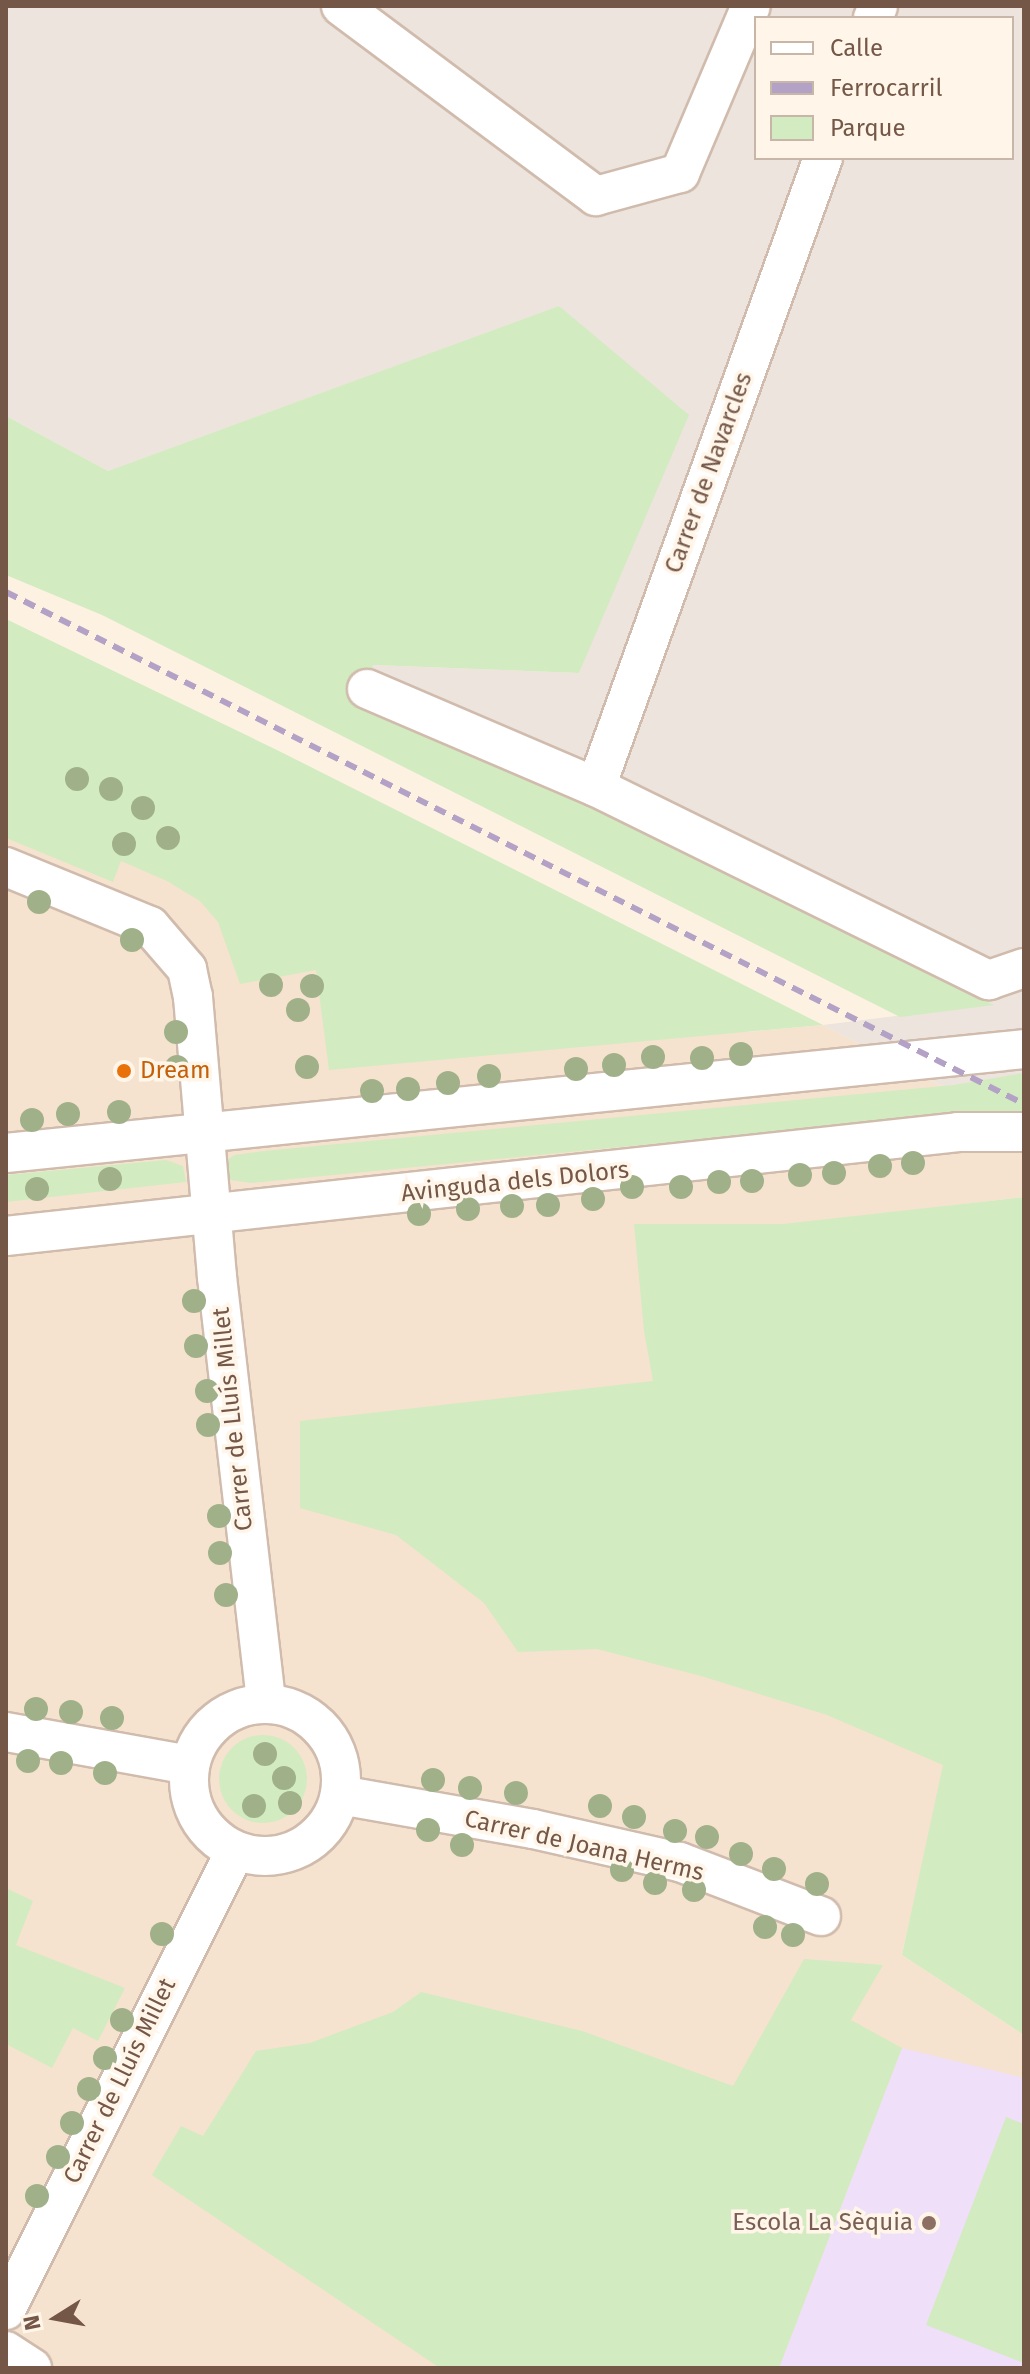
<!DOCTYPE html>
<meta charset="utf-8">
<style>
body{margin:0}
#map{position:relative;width:1030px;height:2374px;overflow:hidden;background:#fdf2e2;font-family:"Fira Sans",sans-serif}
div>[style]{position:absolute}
.residential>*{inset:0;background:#f5e3d0}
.industrial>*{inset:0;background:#ece4dd}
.education>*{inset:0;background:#efdff9}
.green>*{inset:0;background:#d3ebc0}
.round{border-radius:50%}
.roads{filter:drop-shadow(2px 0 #d0bbac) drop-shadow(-2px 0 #d0bbac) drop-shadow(0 2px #d0bbac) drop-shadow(0 -2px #d0bbac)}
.minor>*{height:38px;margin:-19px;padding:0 19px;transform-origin:19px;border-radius:19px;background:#fff}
.minor>.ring{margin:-19px;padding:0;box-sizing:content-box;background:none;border:38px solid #fff;border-radius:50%}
.rail>*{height:6px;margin-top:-3px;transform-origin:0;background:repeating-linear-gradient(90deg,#b4a1c6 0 12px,transparent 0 20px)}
.trees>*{width:24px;height:24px;margin:-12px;border-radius:50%;background:#a0b189}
.dots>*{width:22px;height:22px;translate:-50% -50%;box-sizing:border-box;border:4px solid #fff6e9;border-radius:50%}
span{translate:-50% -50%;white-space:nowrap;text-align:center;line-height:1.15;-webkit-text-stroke:7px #fff6e9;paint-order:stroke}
.street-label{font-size:24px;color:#755748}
.food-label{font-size:24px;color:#c56008}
.left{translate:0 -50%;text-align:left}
.education-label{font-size:24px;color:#785e54}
.right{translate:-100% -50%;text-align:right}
.frame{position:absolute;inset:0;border:8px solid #755748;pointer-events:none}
.legend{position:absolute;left:754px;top:16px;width:260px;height:144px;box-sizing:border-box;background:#fff6e9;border:2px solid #c8b6a9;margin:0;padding:10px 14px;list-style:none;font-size:24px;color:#755748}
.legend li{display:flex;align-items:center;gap:16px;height:40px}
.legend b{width:40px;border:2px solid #c8b6a9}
.north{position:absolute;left:16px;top:2278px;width:80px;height:80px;-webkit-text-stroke:6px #fff6e9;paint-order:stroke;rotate:259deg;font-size:22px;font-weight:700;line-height:32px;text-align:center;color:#755748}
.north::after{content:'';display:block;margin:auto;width:28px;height:36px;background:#755748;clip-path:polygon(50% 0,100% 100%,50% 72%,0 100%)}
</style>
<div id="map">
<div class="residential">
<div style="clip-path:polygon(6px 706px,747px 1032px,823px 1025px,1024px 1128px,1024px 1197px,784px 1225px,955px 1718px,902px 1955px,1024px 2035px,1024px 2368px,6px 2368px)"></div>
</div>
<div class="industrial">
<div style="clip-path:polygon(evenodd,6px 6px,1024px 6px,1024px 1128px,823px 1025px,992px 1004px,681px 848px,361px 699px,372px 665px,579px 673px,598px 623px,560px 306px,108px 471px,6px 416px,6px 6px,756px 18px,1012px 18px,1012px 158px,756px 158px,756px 18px)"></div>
</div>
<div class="education">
<div style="clip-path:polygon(902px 2048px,1024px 2078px,1024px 2368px,779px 2368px)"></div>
</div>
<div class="green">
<div style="clip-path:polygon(559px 306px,689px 415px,579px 673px,373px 665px,361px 699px,681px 848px,994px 1005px,900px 1017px,102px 615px,6px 575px,6px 416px,108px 471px)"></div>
<div style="clip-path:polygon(6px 619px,277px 750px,823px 1025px,329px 1070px,316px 970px,240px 984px,218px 922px,200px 901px,167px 881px,121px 861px,113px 882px,6px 838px)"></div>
<div style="clip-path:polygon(1024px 1073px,1024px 1112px,898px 1120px,251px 1183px,230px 1180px,222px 1164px,234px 1155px,264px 1151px,954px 1085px)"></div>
<div style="clip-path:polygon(166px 1160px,183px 1166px,186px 1182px,6px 1202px,6px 1175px)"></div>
<div style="clip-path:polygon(1024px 1197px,1024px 2035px,902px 1955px,943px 1765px,827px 1715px,701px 1676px,597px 1649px,518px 1652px,484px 1603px,396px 1535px,300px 1508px,300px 1421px,653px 1381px,644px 1331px,634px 1224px,783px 1224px)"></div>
<div class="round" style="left:219px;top:1735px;width:88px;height:88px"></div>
<div style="clip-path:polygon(6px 1888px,33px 1901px,16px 1945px,125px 1988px,98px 2041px,73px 2028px,52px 2068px,6px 2044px)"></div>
<div style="clip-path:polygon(804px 1959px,883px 1965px,851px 2020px,902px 2048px,779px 2368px,440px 2368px,152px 2175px,181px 2126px,203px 2136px,256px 2051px,310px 2043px,393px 2012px,421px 1992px,582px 2031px,733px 2086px)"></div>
<div style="clip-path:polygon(1006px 2117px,1024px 2124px,1024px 2363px,926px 2325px)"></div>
</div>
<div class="roads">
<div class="minor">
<div style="left:341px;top:6px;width:318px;rotate:36.7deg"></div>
<div style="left:596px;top:196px;width:87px;rotate:-15.3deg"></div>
<div style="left:680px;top:173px;width:181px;rotate:-67deg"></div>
<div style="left:873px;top:18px;width:13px;rotate:-67deg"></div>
<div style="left:367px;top:689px;width:249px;rotate:23.2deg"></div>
<div style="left:596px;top:787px;width:438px;rotate:26.2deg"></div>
<div style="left:989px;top:980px;width:37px;rotate:-19deg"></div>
<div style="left:596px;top:787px;width:669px;rotate:-70.16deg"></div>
<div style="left:6px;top:867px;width:156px;rotate:22.3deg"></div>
<div style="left:150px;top:926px;width:57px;rotate:49.3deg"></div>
<div style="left:187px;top:969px;width:29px;rotate:78deg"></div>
<div style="left:193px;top:997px;width:281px;rotate:85.1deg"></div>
<div style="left:217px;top:1277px;width:429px;rotate:83.4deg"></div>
<div style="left:6px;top:1153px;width:1023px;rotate:-5.83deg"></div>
<div style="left:6px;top:1236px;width:958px;rotate:-6.23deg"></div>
<div style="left:958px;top:1132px;width:66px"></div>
<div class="ring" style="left:189px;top:1704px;width:114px;height:114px"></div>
<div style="left:6px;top:1732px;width:187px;rotate:10.2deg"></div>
<div style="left:340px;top:1795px;width:196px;rotate:10deg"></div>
<div style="left:533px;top:1829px;width:151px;rotate:12.7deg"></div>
<div style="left:680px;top:1862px;width:151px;rotate:21deg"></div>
<div style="left:6px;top:2310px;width:513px;rotate:-63.48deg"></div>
<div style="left:6px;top:2351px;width:31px;rotate:33deg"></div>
</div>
</div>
<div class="rail">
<div style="left:6px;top:592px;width:1140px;rotate:26.7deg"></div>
</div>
<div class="trees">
<div style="left:77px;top:779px"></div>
<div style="left:111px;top:789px"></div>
<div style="left:143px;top:808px"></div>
<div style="left:168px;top:838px"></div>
<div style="left:124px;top:844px"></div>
<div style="left:39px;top:902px"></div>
<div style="left:132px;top:940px"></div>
<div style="left:271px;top:985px"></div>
<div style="left:312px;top:986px"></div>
<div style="left:298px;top:1010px"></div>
<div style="left:176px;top:1032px"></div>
<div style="left:741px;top:1054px"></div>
<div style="left:653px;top:1057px"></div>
<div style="left:702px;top:1058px"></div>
<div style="left:614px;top:1065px"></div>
<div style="left:177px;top:1067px"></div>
<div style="left:307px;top:1067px"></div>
<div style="left:576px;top:1069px"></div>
<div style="left:489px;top:1076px"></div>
<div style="left:448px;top:1083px"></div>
<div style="left:408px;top:1089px"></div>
<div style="left:372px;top:1091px"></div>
<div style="left:119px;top:1112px"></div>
<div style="left:68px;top:1114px"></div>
<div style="left:32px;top:1120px"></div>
<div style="left:913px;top:1163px"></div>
<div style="left:880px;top:1166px"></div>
<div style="left:834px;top:1173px"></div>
<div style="left:800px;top:1175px"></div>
<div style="left:110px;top:1179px"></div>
<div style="left:752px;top:1181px"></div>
<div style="left:719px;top:1182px"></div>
<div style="left:632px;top:1187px"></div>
<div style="left:681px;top:1187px"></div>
<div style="left:37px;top:1189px"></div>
<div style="left:593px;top:1199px"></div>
<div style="left:548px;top:1205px"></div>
<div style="left:512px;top:1206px"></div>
<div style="left:468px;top:1209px"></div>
<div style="left:419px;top:1214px"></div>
<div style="left:194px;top:1301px"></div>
<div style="left:196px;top:1346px"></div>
<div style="left:207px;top:1391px"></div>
<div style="left:208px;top:1425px"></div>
<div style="left:219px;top:1516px"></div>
<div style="left:220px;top:1553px"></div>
<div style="left:226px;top:1595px"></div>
<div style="left:36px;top:1709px"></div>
<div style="left:71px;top:1712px"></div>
<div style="left:112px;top:1718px"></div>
<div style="left:265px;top:1754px"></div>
<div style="left:28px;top:1761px"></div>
<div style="left:61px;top:1763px"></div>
<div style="left:105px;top:1773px"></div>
<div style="left:284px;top:1778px"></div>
<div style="left:433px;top:1780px"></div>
<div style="left:470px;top:1788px"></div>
<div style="left:516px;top:1793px"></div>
<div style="left:290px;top:1803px"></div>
<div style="left:254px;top:1806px"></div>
<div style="left:600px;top:1806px"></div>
<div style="left:634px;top:1817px"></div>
<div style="left:428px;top:1830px"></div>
<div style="left:675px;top:1831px"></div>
<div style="left:707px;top:1837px"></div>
<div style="left:462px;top:1845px"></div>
<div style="left:741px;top:1854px"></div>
<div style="left:774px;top:1869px"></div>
<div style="left:622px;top:1870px"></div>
<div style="left:655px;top:1883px"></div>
<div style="left:817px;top:1884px"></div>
<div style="left:694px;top:1890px"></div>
<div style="left:765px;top:1927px"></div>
<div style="left:162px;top:1934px"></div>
<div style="left:793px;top:1935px"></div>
<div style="left:122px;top:2020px"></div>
<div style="left:105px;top:2058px"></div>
<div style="left:89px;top:2089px"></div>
<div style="left:72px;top:2123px"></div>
<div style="left:58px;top:2157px"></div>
<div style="left:37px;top:2196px"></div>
</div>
<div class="dots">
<div style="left:124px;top:1071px;background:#e8710a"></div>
<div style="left:929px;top:2223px;background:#8d6e63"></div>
</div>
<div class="street-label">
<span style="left:709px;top:473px;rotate:-70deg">Carrer de Navarcles</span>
<span style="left:515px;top:1182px;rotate:-6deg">Avinguda dels Dolors</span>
<span style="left:233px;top:1419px;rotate:-96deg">Carrer de Lluís Millet</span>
<span style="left:584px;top:1846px;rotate:13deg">Carrer de Joana Herms</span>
<span style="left:120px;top:2081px;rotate:-64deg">Carrer de Lluís Millet</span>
</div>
<div class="food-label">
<span class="left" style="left:140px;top:1071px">Dream</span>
</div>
<div class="education-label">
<span class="right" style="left:913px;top:2223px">Escola La Sèquia</span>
</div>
<div class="frame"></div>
<ul class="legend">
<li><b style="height:10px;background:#fff"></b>Calle</li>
<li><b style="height:10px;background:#b4a1c6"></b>Ferrocarril</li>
<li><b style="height:22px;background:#d3ebc0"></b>Parque</li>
</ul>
<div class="north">N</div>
</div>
